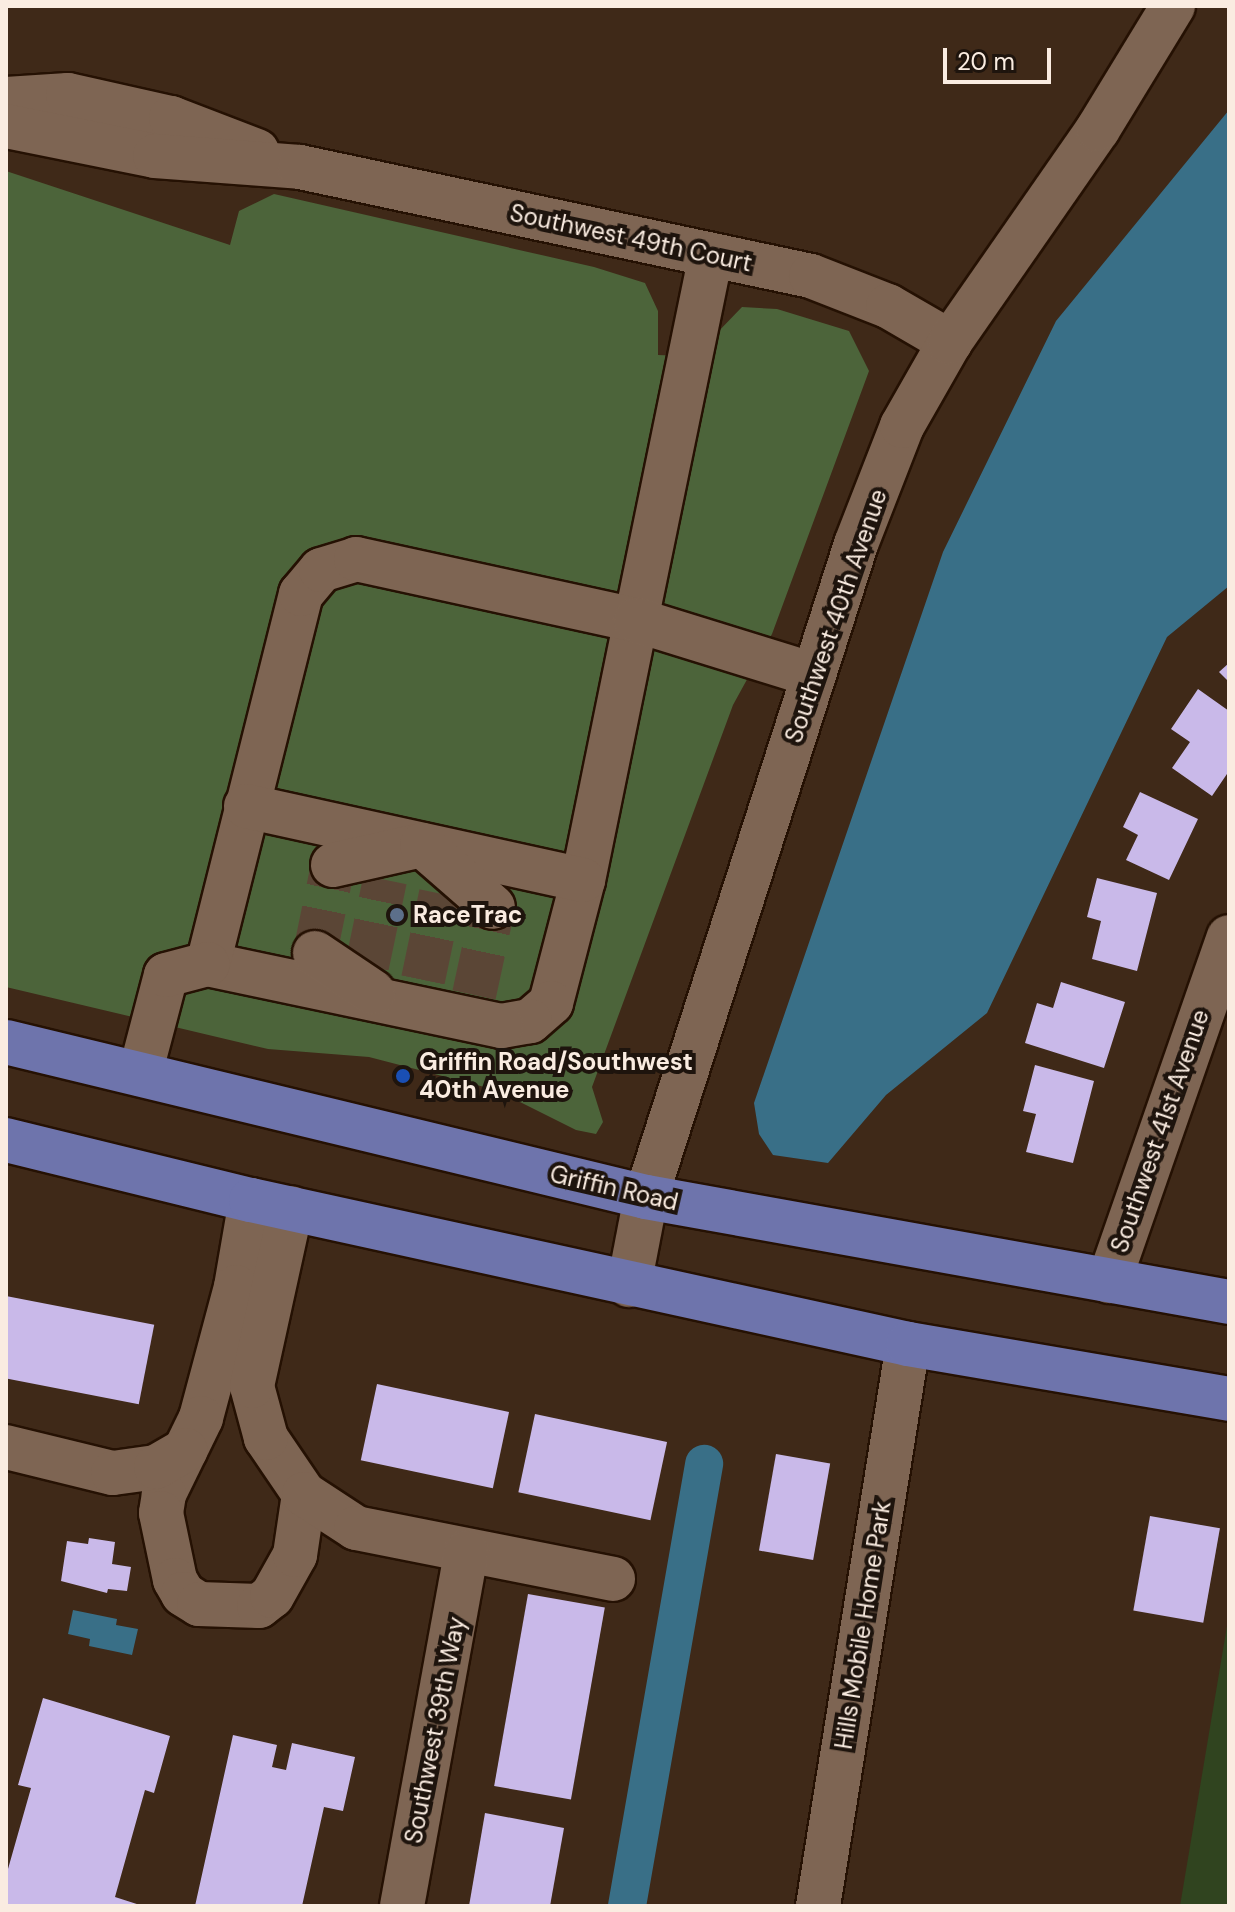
<!DOCTYPE html>
<style>
body{margin:0}
#map{position:relative;width:1235px;height:1912px;overflow:hidden;background:#3f2918;font-family:"DM Sans",sans-serif}
div>[style]{position:absolute}
.green>*{inset:0;background:#30441f}
.forest>*{inset:0;background:#4c643a}
.water>*{inset:0;background:#396f87}
.canal>*{height:38px;margin:-19px;padding:0 19px;transform-origin:19px;border-radius:19px;background:#396f87}
.building>*{inset:0;background:#c9b9e9;transform-origin:0 0}
.minor-tunnel>*{height:44px;margin-top:-22px;transform-origin:0;background:repeating-linear-gradient(90deg,#5b4636 0 44px,transparent 0 66px)}
.roads{filter:drop-shadow(2px 0 #251103) drop-shadow(-2px 0 #251103) drop-shadow(0 2px #251103) drop-shadow(0 -2px #251103)}
.minor>*{height:44px;margin:-22px;padding:0 22px;transform-origin:22px;border-radius:22px;background:#7e6553}
.major>*{height:44px;margin:-22px;padding:0 22px;transform-origin:22px;border-radius:22px;background:#6e74ac}
.dots>*{width:22px;height:22px;translate:-50% -50%;box-sizing:border-box;border:4px solid #1e140d;border-radius:50%}
span{translate:-50% -50%;white-space:nowrap;text-align:center;line-height:1.15;-webkit-text-stroke:8px #1e140d;paint-order:stroke}
.street-label{font-size:24px;color:#faece1}
.poi-label{font-size:24px;color:#faece1;font-weight:700}
.left{translate:0 -50%;text-align:left}
.frame{position:absolute;inset:0;border:8px solid #faece1;pointer-events:none}
.scale{position:absolute;left:943px;top:48px;width:108px;height:36px;box-sizing:border-box;border:4px solid #faece1;border-top:0;padding-left:10px;font-size:24px;line-height:28px;white-space:nowrap;color:#faece1;-webkit-text-stroke:6px #1e140d;paint-order:stroke}
</style>
<div id="map">
<div class="green">
<div style="clip-path:polygon(1229px 1614px,1229px 1906px,1180px 1906px)"></div>
</div>
<div class="forest">
<div style="clip-path:polygon(6px 171px,230px 245px,239px 211px,274px 194px,594px 267px,645px 283px,658px 311px,658px 355px,710px 357px,714px 336px,742px 307px,777px 309px,849px 331px,869px 371px,772px 634px,733px 705px,592px 1087px,603px 1122px,596px 1134px,576px 1130px,496px 1090px,369px 1057px,268px 1049px,6px 987px)"></div>
</div>
<div class="water">
<div style="clip-path:polygon(1229px 110px,1229px 586px,1167px 637px,987px 1013px,886px 1095px,828px 1163px,773px 1155px,759px 1134px,754px 1103px,943px 552px,1056px 321px)"></div>
<div style="clip-path:polygon(73px 1610px,117px 1619px,116px 1625px,138px 1629px,132px 1655px,89px 1646px,90px 1639px,68px 1634px)"></div>
</div>
<div class="canal">
<div style="left:627px;top:1906px;width:449px;rotate:-80.1deg"></div>
</div>
<div class="building">
<div style="clip-path:polygon(1229px 663px,1229px 682px,1219px 672px)"></div>
<div style="clip-path:polygon(1198px 689px,1229px 711px,1229px 771px,1212px 796px,1172px 768px,1190px 742px,1171px 729px)"></div>
<div style="clip-path:polygon(1140px 792px,1198px 819px,1169px 880px,1126px 860px,1138px 835px,1123px 827px)"></div>
<div style="clip-path:polygon(1097px 878px,1157px 893px,1137px 971px,1092px 959px,1101px 921px,1087px 917px)"></div>
<div style="clip-path:polygon(1061px 982px,1125px 1002px,1104px 1068px,1025px 1043px,1037px 1003px,1053px 1008px)"></div>
<div style="clip-path:polygon(1035px 1065px,1094px 1081px,1073px 1163px,1026px 1152px,1036px 1114px,1023px 1111px)"></div>
<div style="left:6px;top:1296px;width:151px;height:81px;rotate:11deg"></div>
<div style="left:377px;top:1384px;width:135px;height:78px;rotate:12deg"></div>
<div style="left:535px;top:1414px;width:135px;height:80px;rotate:12deg"></div>
<div style="left:776px;top:1454px;width:55px;height:98px;rotate:10deg"></div>
<div style="left:1150px;top:1516px;width:71px;height:96px;rotate:10deg"></div>
<div style="clip-path:polygon(89px 1538px,115px 1542px,112px 1564px,131px 1567px,127px 1591px,108px 1589px,107px 1593px,61px 1581px,67px 1541px,88px 1544px)"></div>
<div style="left:528px;top:1594px;width:78px;height:195px;rotate:10deg"></div>
<div style="clip-path:polygon(43px 1698px,170px 1736px,154px 1793px,145px 1790px,115px 1897px,143px 1906px,6px 1906px,6px 1876px,31px 1788px,18px 1785px)"></div>
<div style="clip-path:polygon(233px 1735px,277px 1745px,272px 1767px,286px 1770px,292px 1743px,355px 1757px,343px 1811px,324px 1807px,302px 1906px,195px 1906px)"></div>
<div style="clip-path:polygon(485px 1813px,564px 1828px,550px 1906px,469px 1906px)"></div>
</div>
<div class="minor-tunnel">
<div style="left:315px;top:953px;width:90px;rotate:-78.4deg"></div>
<div style="left:367px;top:966px;width:88px;rotate:-78.2deg"></div>
<div style="left:423px;top:980px;width:88px;rotate:-78.2deg"></div>
<div style="left:474px;top:995px;width:90px;rotate:-77.8deg"></div>
</div>
<div class="roads">
<div class="minor">
<div style="left:6px;top:99px;width:62px;rotate:-3.7deg"></div>
<div style="left:68px;top:95px;width:106px;rotate:12.6deg"></div>
<div style="left:171px;top:118px;width:92px;rotate:21deg"></div>
<div style="left:6px;top:126px;width:152px;rotate:11.4deg"></div>
<div style="left:155px;top:156px;width:145px;rotate:4.3deg"></div>
<div style="left:300px;top:167px;width:522px;rotate:12.04deg"></div>
<div style="left:811px;top:276px;width:83px;rotate:21.3deg"></div>
<div style="left:888px;top:306px;width:72px;rotate:30.1deg"></div>
<div style="left:711px;top:255px;width:373px;rotate:101.6deg"></div>
<div style="left:636px;top:620px;width:265px;rotate:101.5deg"></div>
<div style="left:583px;top:880px;width:127px;rotate:104.6deg"></div>
<div style="left:551px;top:1003px;width:28px;rotate:139deg"></div>
<div style="left:530px;top:1021px;width:29px;rotate:170deg"></div>
<div style="left:501px;top:1026px;width:299px;rotate:-168.1deg"></div>
<div style="left:208px;top:964px;width:382px;rotate:-75.9deg"></div>
<div style="left:301px;top:594px;width:31px;rotate:-50deg"></div>
<div style="left:321px;top:570px;width:37px;rotate:-17deg"></div>
<div style="left:356px;top:559px;width:287px;rotate:12.3deg"></div>
<div style="left:636px;top:620px;width:186px;rotate:17.2deg"></div>
<div style="left:246px;top:806px;width:345px;rotate:12.4deg"></div>
<div style="left:333px;top:865px;width:91px;rotate:-12.7deg"></div>
<div style="left:422px;top:845px;width:94px;rotate:41.1deg"></div>
<div style="left:315px;top:953px;width:70px;rotate:33.9deg"></div>
<div style="left:140px;top:1074px;width:102px;rotate:-75.3deg"></div>
<div style="left:166px;top:975px;width:43px;rotate:-14.7deg"></div>
<div style="left:251px;top:1200px;width:88px;rotate:99.8deg"></div>
<div style="left:236px;top:1287px;width:136px;rotate:105deg"></div>
<div style="left:201px;top:1418px;width:85px;rotate:116deg"></div>
<div style="left:164px;top:1494px;width:19px;rotate:99deg"></div>
<div style="left:161px;top:1513px;width:68px;rotate:78.2deg"></div>
<div style="left:175px;top:1580px;width:16px;rotate:60deg"></div>
<div style="left:183px;top:1594px;width:19px;rotate:32deg"></div>
<div style="left:199px;top:1604px;width:60px;rotate:1.9deg"></div>
<div style="left:259px;top:1606px;width:16px;rotate:-38deg"></div>
<div style="left:272px;top:1596px;width:47px;rotate:-60.7deg"></div>
<div style="left:295px;top:1555px;width:62px;rotate:-81.6deg"></div>
<div style="left:304px;top:1494px;width:68px;rotate:-124.2deg"></div>
<div style="left:266px;top:1438px;width:54px;rotate:-105.1deg"></div>
<div style="left:252px;top:1386px;width:182px;rotate:-77.6deg"></div>
<div style="left:1109px;top:1281px;width:364px;rotate:-70.8deg"></div>
<div style="left:629px;top:1285px;width:90px;rotate:-79.1deg"></div>
<div style="left:646px;top:1197px;width:686px;rotate:-72.17deg"></div>
<div style="left:856px;top:544px;width:127px;rotate:-68.7deg"></div>
<div style="left:902px;top:426px;width:97px;rotate:-60.3deg"></div>
<div style="left:950px;top:342px;width:259px;rotate:-55.2deg"></div>
<div style="left:1098px;top:129px;width:144px;rotate:-58.6deg"></div>
<div style="left:6px;top:1447px;width:110px;rotate:13.7deg"></div>
<div style="left:113px;top:1473px;width:43px;rotate:-7.9deg"></div>
<div style="left:156px;top:1467px;width:34px;rotate:-30deg"></div>
<div style="left:304px;top:1494px;width:62px;rotate:33.2deg"></div>
<div style="left:356px;top:1528px;width:262px;rotate:11.2deg"></div>
<div style="left:402px;top:1906px;width:359px;rotate:-79.7deg"></div>
<div style="left:818px;top:1906px;width:569px;rotate:-80.9deg"></div>
</div>
<div class="major">
<div style="left:6px;top:1042px;width:659px;rotate:13.61deg"></div>
<div style="left:646px;top:1197px;width:592px;rotate:10.21deg"></div>
<div style="left:6px;top:1140px;width:252px;rotate:13.8deg"></div>
<div style="left:251px;top:1200px;width:673px;rotate:12.36deg"></div>
<div style="left:908px;top:1344px;width:326px;rotate:9.7deg"></div>
</div>
</div>
<div class="dots">
<div style="left:397px;top:915px;background:#5c6f8a"></div>
<div style="left:403px;top:1076px;background:#1a4fb4"></div>
</div>
<div class="street-label">
<span style="left:631px;top:238px;rotate:12deg">Southwest 49th Court</span>
<span style="left:836px;top:616px;rotate:-71deg">Southwest 40th Avenue</span>
<span style="left:1160px;top:1131px;rotate:-71deg">Southwest 41st Avenue</span>
<span style="left:614px;top:1188px;rotate:13deg">Griffin Road</span>
<span style="left:863px;top:1625px;rotate:-81deg">Hills Mobile Home Park</span>
<span style="left:435px;top:1730px;rotate:-79deg">Southwest 39th Way</span>
</div>
<div class="poi-label">
<span class="left" style="left:413px;top:915px">RaceTrac</span>
<span class="left" style="left:419px;top:1076px">Griffin Road/Southwest<br>40th Avenue</span>
</div>
<div class="frame"></div>
<div class="scale">20 m</div>
</div>
